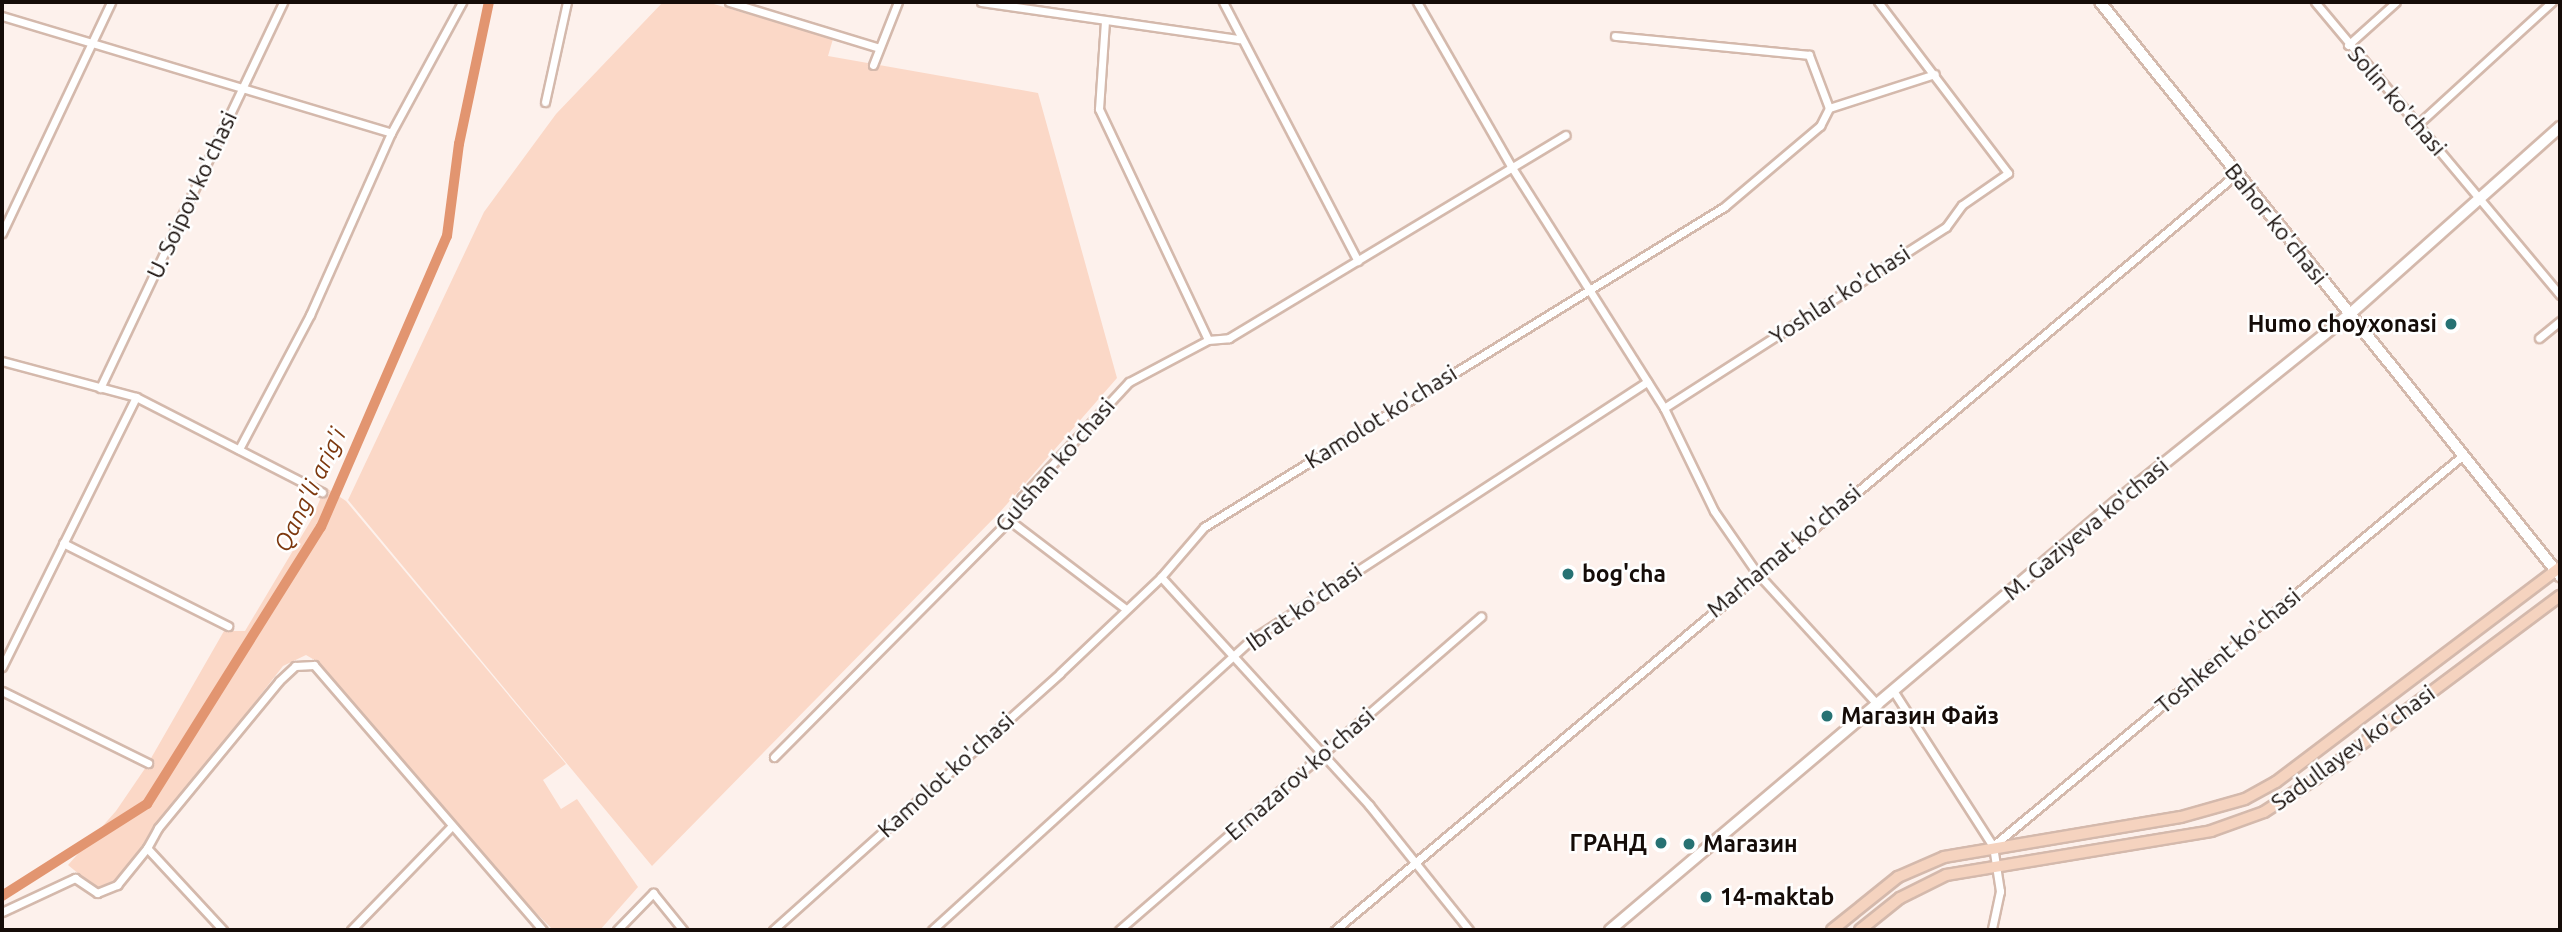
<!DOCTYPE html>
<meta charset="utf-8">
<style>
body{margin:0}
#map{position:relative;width:2562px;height:932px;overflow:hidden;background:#fdf1ec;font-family:Ubuntu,sans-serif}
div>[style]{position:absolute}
.green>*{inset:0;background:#fbd8c7}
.canal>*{height:10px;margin:-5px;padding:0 5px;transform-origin:5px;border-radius:5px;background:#e29570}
.roads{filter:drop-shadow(2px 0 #d4b9ac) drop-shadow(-2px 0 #d4b9ac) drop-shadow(0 2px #d4b9ac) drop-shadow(0 -2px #d4b9ac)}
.minor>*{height:7px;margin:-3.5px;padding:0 3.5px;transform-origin:3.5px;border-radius:3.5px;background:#fff}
.tertiary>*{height:10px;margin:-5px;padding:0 5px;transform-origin:5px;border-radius:5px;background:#fff}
.secondary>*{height:10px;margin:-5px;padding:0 5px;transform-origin:5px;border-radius:5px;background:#f5d3bf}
.dots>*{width:19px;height:19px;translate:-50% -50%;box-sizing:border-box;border:4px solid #fff;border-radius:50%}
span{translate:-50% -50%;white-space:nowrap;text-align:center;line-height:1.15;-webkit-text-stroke:5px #fff;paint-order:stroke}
.street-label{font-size:23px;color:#150c08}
.poi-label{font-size:23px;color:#150c08;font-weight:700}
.right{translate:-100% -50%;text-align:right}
.left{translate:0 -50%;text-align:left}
.water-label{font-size:24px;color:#7d380e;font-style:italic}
.frame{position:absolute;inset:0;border:4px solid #150c08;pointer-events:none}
</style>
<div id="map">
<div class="green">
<div style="clip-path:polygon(663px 2px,707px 2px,833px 39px,828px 56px,1038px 93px,1117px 378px,1000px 512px,652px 866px,348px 500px,484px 212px,556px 114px)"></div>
<div style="clip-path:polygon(325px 487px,346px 501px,566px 764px,543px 780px,561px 809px,577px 799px,638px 887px,600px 930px,553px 930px,493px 869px,318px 662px,306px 655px,283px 666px,118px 878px,97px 889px,68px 865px,116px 811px,146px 767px,224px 631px,245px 631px,313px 517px)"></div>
</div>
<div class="canal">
<div style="left:2px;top:896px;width:172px;rotate:-32.4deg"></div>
<div style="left:147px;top:804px;width:327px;rotate:-57.9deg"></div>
<div style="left:321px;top:527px;width:317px;rotate:-66.6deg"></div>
<div style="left:447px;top:236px;width:93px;rotate:-82.6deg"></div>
<div style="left:459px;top:144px;width:145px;rotate:-78.1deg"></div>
</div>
<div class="roads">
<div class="minor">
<div style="left:729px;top:2px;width:157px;rotate:17deg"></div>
<div style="left:981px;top:2px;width:261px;rotate:8.2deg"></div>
<div style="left:1223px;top:2px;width:292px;rotate:62.5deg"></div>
<div style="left:1417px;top:2px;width:189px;rotate:60.2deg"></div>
<div style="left:1511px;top:166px;width:286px;rotate:57.7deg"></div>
<div style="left:1664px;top:408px;width:114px;rotate:64.1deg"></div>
<div style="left:1714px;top:511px;width:75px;rotate:55.3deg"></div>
<div style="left:1757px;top:573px;width:179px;rotate:47.5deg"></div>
<div style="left:2315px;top:2px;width:382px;rotate:50.1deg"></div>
<div style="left:2px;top:16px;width:406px;rotate:16.7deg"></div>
<div style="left:391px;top:133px;width:199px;rotate:114deg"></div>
<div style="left:310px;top:315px;width:152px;rotate:117.9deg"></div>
<div style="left:1105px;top:21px;width:88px;rotate:93.9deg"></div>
<div style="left:1099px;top:109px;width:255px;rotate:64.7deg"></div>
<div style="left:2348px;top:45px;width:64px;rotate:-41.9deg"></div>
<div style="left:873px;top:65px;width:68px;rotate:-68.4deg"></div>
<div style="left:545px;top:102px;width:102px;rotate:-77.6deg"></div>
<div style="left:1829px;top:108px;width:111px;rotate:-17.8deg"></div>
<div style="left:2416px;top:126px;width:184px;rotate:-42.4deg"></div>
<div style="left:391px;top:133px;width:149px;rotate:-61.5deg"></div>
<div style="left:2px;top:233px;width:255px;rotate:-64.7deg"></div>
<div style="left:2539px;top:338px;width:27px;rotate:-39deg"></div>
<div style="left:2px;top:361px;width:139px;rotate:15deg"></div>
<div style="left:136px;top:397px;width:209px;rotate:27.1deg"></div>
<div style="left:100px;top:388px;width:427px;rotate:-64.6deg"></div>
<div style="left:1664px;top:408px;width:335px;rotate:-32.7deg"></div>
<div style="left:1946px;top:227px;width:27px;rotate:-54deg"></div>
<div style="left:1962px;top:205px;width:56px;rotate:-34.8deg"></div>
<div style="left:2008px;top:173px;width:215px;rotate:-127.2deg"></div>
<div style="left:1009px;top:520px;width:147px;rotate:37.3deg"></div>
<div style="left:63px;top:543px;width:185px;rotate:26.7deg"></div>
<div style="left:1161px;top:577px;width:309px;rotate:47.6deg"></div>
<div style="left:1369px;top:805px;width:160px;rotate:51.3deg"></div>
<div style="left:2px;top:667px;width:301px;rotate:-63.6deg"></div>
<div style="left:2px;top:691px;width:163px;rotate:26.3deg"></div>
<div style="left:1894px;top:692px;width:183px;rotate:57.3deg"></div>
<div style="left:1993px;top:846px;width:46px;rotate:81.2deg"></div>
<div style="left:2000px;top:891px;width:40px;rotate:102deg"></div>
<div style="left:774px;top:757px;width:334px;rotate:-45.2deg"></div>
<div style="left:1009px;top:520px;width:26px;rotate:-61deg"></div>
<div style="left:1022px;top:497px;width:157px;rotate:-47.1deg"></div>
<div style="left:1129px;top:382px;width:89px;rotate:-28deg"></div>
<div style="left:1208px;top:340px;width:21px;rotate:-5deg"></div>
<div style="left:1229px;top:338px;width:393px;rotate:-31.1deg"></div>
<div style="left:1993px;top:846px;width:610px;rotate:-39.75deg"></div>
<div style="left:147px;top:848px;width:23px;rotate:-61deg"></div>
<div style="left:158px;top:828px;width:190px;rotate:-50.5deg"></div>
<div style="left:279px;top:681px;width:22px;rotate:-43deg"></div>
<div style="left:295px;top:666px;width:19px;rotate:-3deg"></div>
<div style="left:314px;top:665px;width:350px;rotate:49.2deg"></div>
<div style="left:2px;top:912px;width:81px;rotate:-25deg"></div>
<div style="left:75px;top:878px;width:27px;rotate:34deg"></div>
<div style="left:97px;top:893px;width:22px;rotate:-22deg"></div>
<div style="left:117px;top:885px;width:48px;rotate:-51deg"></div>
<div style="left:147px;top:848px;width:112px;rotate:47.2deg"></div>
<div style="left:351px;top:930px;width:142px;rotate:-45.9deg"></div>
<div style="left:617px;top:930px;width:52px;rotate:-45.8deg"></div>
<div style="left:653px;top:893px;width:48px;rotate:51deg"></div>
<div style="left:773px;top:930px;width:385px;rotate:-41.8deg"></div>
<div style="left:1060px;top:673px;width:139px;rotate:-43.5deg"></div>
<div style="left:1161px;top:577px;width:66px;rotate:-49.3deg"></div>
<div style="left:1204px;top:527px;width:611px;rotate:-31.61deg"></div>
<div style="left:1724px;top:207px;width:126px;rotate:-40.2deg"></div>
<div style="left:1820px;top:126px;width:20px;rotate:-63deg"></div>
<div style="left:1829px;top:108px;width:57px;rotate:-110.7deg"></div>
<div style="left:1809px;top:55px;width:195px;rotate:-174.4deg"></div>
<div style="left:932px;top:930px;width:431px;rotate:-42.3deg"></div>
<div style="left:1251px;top:640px;width:473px;rotate:-33.1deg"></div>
<div style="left:1119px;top:930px;width:479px;rotate:-40.9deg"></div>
<div style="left:1335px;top:930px;width:1175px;rotate:-39.99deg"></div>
</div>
<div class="tertiary">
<div style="left:2100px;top:2px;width:736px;rotate:51.29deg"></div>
<div style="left:1610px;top:930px;width:663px;rotate:-40.23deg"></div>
<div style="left:2116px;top:502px;width:300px;rotate:-38.8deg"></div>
<div style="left:2350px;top:314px;width:281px;rotate:-41.7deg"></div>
</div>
<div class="secondary">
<div style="left:1832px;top:930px;width:85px;rotate:-38.8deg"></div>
<div style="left:1898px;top:877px;width:50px;rotate:-23.5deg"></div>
<div style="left:1944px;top:857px;width:240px;rotate:-9.6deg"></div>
<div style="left:2181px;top:817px;width:66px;rotate:-15.7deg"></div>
<div style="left:2245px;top:799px;width:35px;rotate:-29deg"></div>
<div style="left:2276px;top:782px;width:356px;rotate:-37.1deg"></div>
<div style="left:1860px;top:930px;width:51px;rotate:-38.7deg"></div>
<div style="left:1900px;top:898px;width:51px;rotate:-26.6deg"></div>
<div style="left:1946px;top:875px;width:269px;rotate:-9.4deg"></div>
<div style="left:2211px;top:831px;width:56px;rotate:-19.7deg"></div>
<div style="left:2264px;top:812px;width:61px;rotate:-32.9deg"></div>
<div style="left:2315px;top:779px;width:306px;rotate:-36.8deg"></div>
</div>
</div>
<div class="dots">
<div style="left:2451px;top:324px;background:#277273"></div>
<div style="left:1568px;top:574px;background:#277273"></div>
<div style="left:1827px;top:716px;background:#277273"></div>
<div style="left:1661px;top:843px;background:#277273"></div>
<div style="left:1689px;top:844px;background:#277273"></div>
<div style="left:1706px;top:897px;background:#277273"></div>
</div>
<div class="street-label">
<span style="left:2397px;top:101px;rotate:49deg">Solin ko'chasi</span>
<span style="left:192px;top:195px;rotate:-65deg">U. Soipov ko'chasi</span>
<span style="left:2276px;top:224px;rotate:51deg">Bahor ko'chasi</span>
<span style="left:1840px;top:295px;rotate:-33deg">Yoshlar ko'chasi</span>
<span style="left:1381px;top:417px;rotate:-32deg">Kamolot ko'chasi</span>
<span style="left:1055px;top:465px;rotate:-49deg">Gulshan ko'chasi</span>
<span style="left:2086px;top:529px;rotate:-40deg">M. Gaziyeva ko'chasi</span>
<span style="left:1784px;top:551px;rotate:-40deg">Marhamat ko'chasi</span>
<span style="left:1304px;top:607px;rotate:-35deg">Ibrat ko'chasi</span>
<span style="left:2228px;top:651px;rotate:-40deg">Toshkent ko'chasi</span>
<span style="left:2353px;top:748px;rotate:-36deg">Sadullayev ko'chasi</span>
<span style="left:1300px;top:774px;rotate:-41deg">Ernazarov ko'chasi</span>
<span style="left:946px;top:775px;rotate:-42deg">Kamolot ko'chasi</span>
</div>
<div class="poi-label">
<span class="right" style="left:2437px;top:324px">Humo choyxonasi</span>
<span class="left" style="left:1582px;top:574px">bog'cha</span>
<span class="left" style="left:1841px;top:716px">Магазин Файз</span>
<span class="right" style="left:1647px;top:843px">ГРАНД</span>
<span class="left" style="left:1703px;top:844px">Магазин</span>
<span class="left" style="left:1720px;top:897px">14-maktab</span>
</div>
<div class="water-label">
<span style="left:310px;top:490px;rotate:-64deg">Qang'li arig'i</span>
</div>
<div class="frame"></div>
</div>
